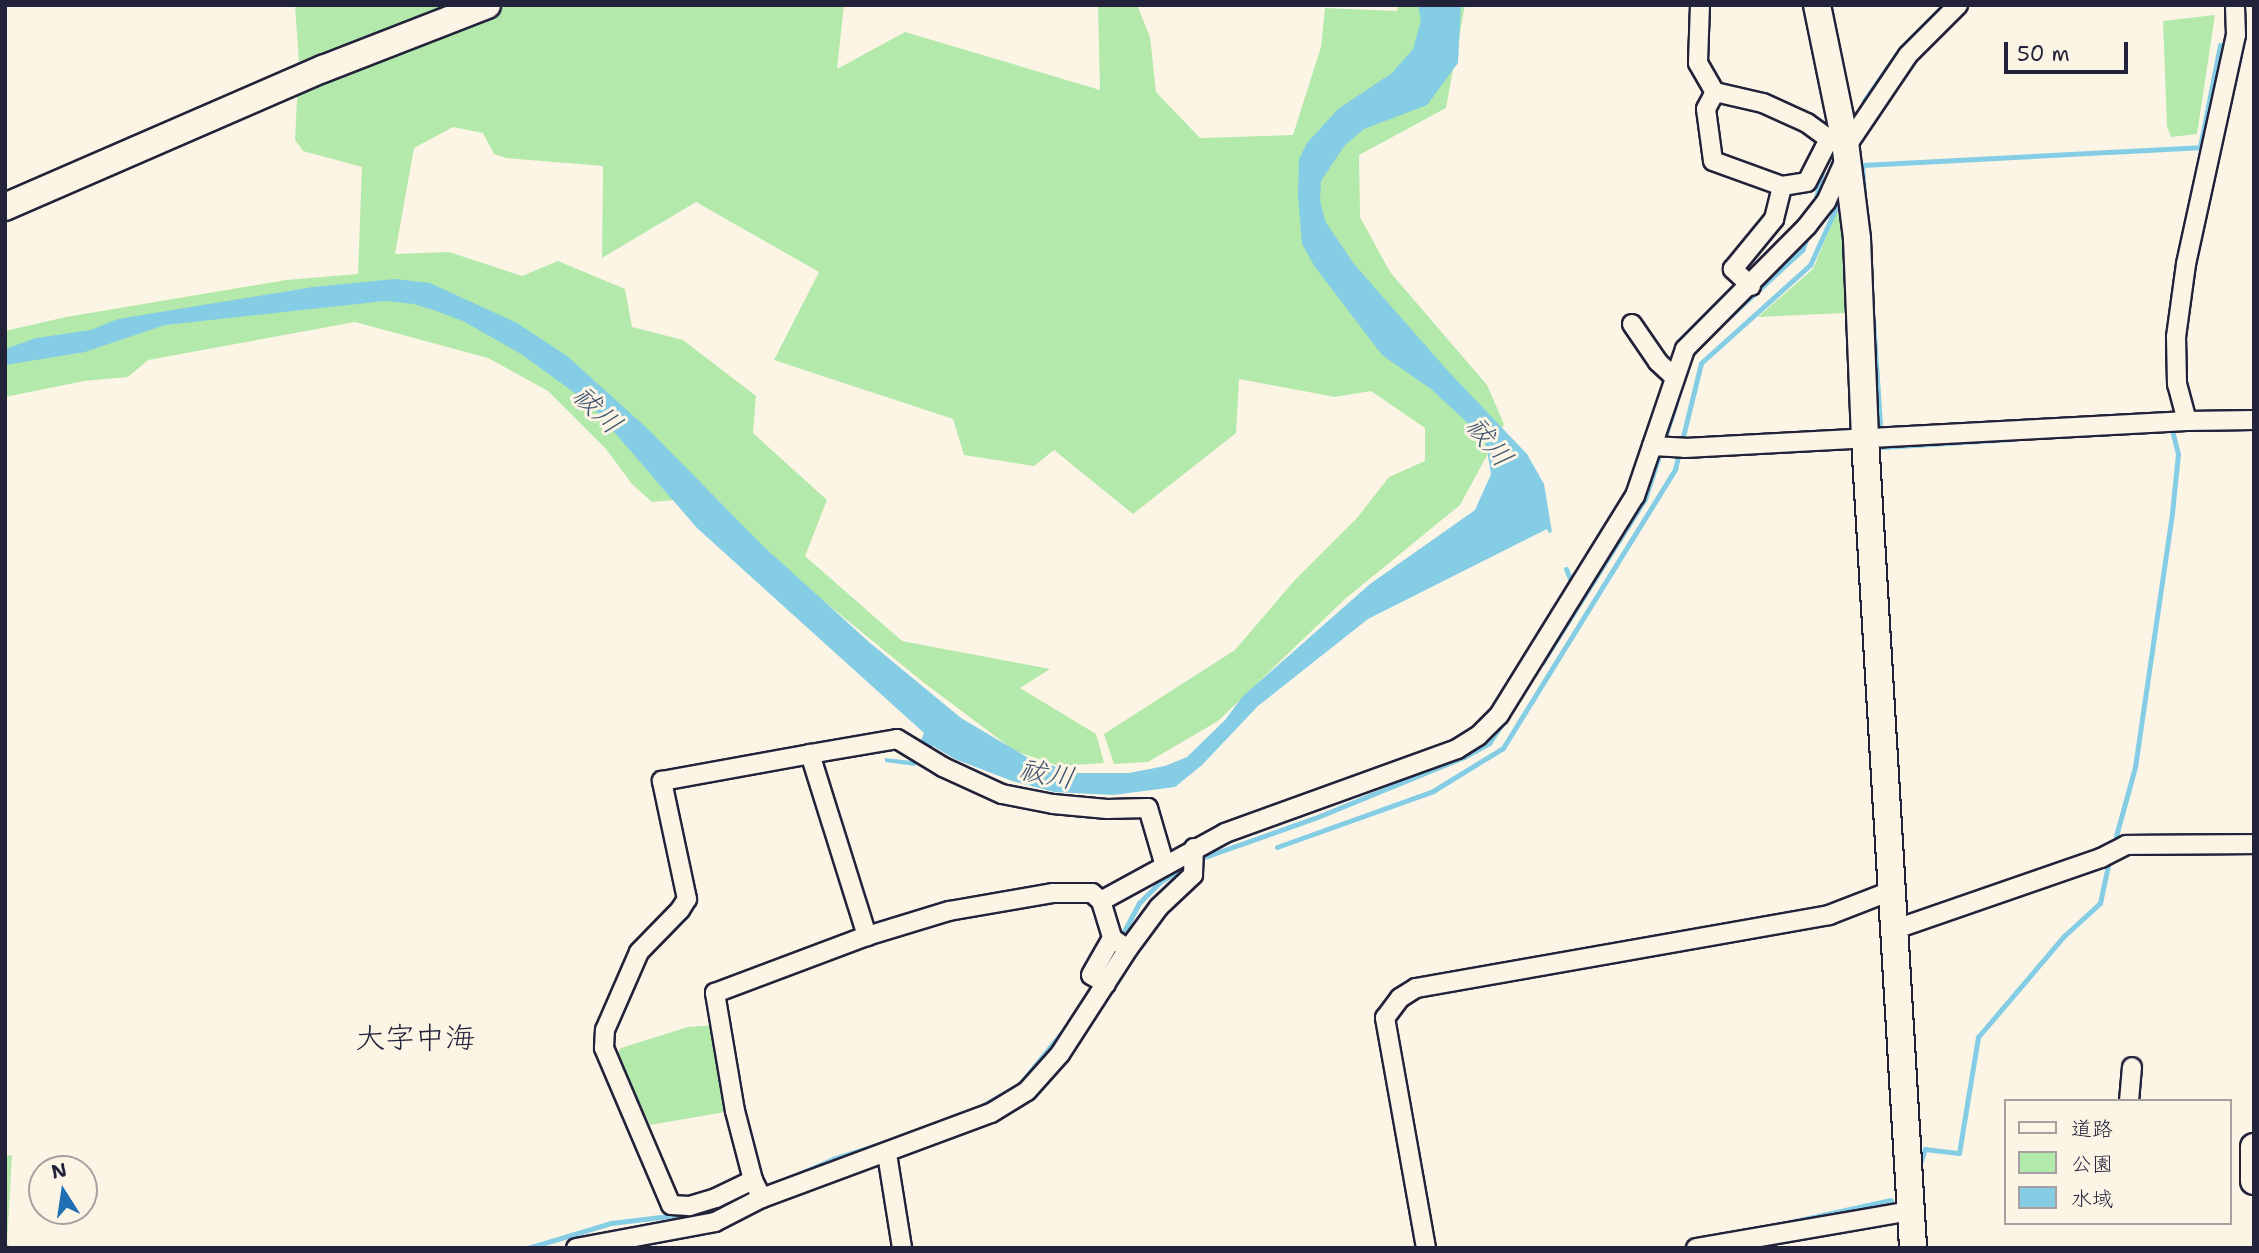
<!DOCTYPE html>
<meta charset="utf-8">
<style>
body{margin:0}
#map{position:relative;width:2259px;height:1253px;overflow:hidden;background:#fcf5e5;font-family:"Shantell Sans","Klee One",sans-serif}
div>[style]{position:absolute}
.green>*{inset:0;background:#b3e9ab}
.water>*{inset:0;background:#84cde5}
.stream>*{height:5px;margin:-2.5px;padding:0 2.5px;transform-origin:2.5px;border-radius:2.5px;background:#84cde5}
.roads{filter:drop-shadow(2px 0 #22223b) drop-shadow(-2px 0 #22223b) drop-shadow(0 2px #22223b) drop-shadow(0 -2px #22223b)}
.street>*{height:18px;margin:-9px;padding:0 9px;transform-origin:9px;border-radius:9px;background:#fcf5e5}
.secondary>*{height:26px;margin:-13px;padding:0 13px;transform-origin:13px;border-radius:13px;background:#fcf5e5}
span{translate:-50% -50%;white-space:nowrap;text-align:center;line-height:1.15;-webkit-text-stroke:6px #fcf5e5;paint-order:stroke}
.water-label{font-size:28px;color:#3f556e;font-style:italic}
.quarter-label{font-size:30px;color:#22223b}
.frame{position:absolute;inset:0;border:7px solid #22223b;pointer-events:none}
.legend{position:absolute;left:2004px;top:1099px;width:228px;height:126px;box-sizing:border-box;background:#fcf5e5;border:2px solid #a5a1a1;margin:0;padding:9px 12px;list-style:none;font-size:21px;color:#22223b}
.legend li{display:flex;align-items:center;gap:14px;height:35px}
.legend b{width:35px;border:2px solid #a5a1a1}
.north{position:absolute;left:28px;top:1155px;width:70px;height:70px;box-sizing:border-box;background:#fcf5e5;border:2px solid #a5a1a1;border-radius:50%;rotate:348deg;font-size:19px;font-weight:700;line-height:28px;text-align:center;color:#22223b}
.north::after{content:'';display:block;margin:auto;width:24px;height:32px;background:#1f6fb2;clip-path:polygon(50% 0,100% 100%,50% 72%,0 100%)}
.scale{position:absolute;left:2004px;top:42px;width:124px;height:32px;box-sizing:border-box;border:4px solid #22223b;border-top:0;padding-left:9px;font-size:21px;line-height:24px;white-space:nowrap;color:#22223b;-webkit-text-stroke:5px #fcf5e5;paint-order:stroke}
</style>
<div id="map">
<div class="green">
<div style="clip-path:polygon(295px 5px,844px 5px,837px 69px,905px 32px,1100px 90px,1098px 5px,1137px 5px,1150px 37px,1156px 92px,1200px 138px,1293px 135px,1321px 47px,1325px 8px,1397px 11px,1398px 5px,1465px 5px,1446px 108px,1359px 155px,1360px 217px,1390px 272px,1487px 385px,1504px 424px,1460px 505px,1345px 599px,1218px 721px,1148px 762px,1114px 764px,1104px 734px,1235px 650px,1294px 581px,1357px 518px,1389px 477px,1425px 461px,1425px 428px,1371px 391px,1335px 397px,1239px 379px,1236px 433px,1133px 514px,1054px 450px,1034px 466px,964px 455px,953px 419px,774px 360px,819px 272px,696px 202px,602px 258px,603px 166px,506px 158px,494px 154px,483px 133px,453px 127px,414px 148px,395px 254px,449px 252px,522px 276px,558px 261px,625px 289px,632px 327px,683px 340px,756px 396px,753px 433px,827px 500px,805px 556px,902px 641px,1050px 669px,1020px 688px,1096px 734px,1104px 763px,1059px 766px,1015px 751px,923px 682px,697px 498px,652px 502px,632px 484px,606px 449px,548px 391px,488px 358px,355px 322px,148px 360px,128px 377px,84px 381px,5px 397px,5px 331px,66px 317px,286px 280px,358px 274px,362px 167px,303px 151px,295px 140px,299px 62px)"></div>
<div style="clip-path:polygon(2215px 15px,2197px 134px,2171px 137px,2167px 126px,2163px 21px)"></div>
<div style="clip-path:polygon(1842px 213px,1845px 313px,1758px 317px,1813px 269px,1836px 214px)"></div>
<div style="clip-path:polygon(715px 1025px,731px 1111px,650px 1125px,616px 1055px,621px 1048px,688px 1027px)"></div>
<div style="clip-path:polygon(12px 1155px,7px 1243px,11px 1248px,5px 1248px,5px 1156px)"></div>
</div>
<div class="water">
<div style="clip-path:polygon(1418px 5px,1461px 5px,1458px 63px,1427px 105px,1364px 129px,1345px 145px,1321px 181px,1320px 200px,1325px 221px,1354px 264px,1448px 371px,1527px 454px,1544px 484px,1552px 532px,1549px 533px,1547px 529px,1368px 619px,1258px 706px,1202px 765px,1175px 787px,1113px 795px,1054px 792px,1012px 781px,955px 759px,933px 746px,915px 766px,885px 762px,885px 758px,912px 761px,924px 733px,697px 528px,590px 404px,521px 354px,463px 321px,439px 312px,414px 304px,385px 301px,165px 325px,85px 352px,5px 365px,5px 349px,36px 338px,91px 330px,118px 319px,313px 287px,395px 279px,430px 283px,517px 323px,567px 356px,649px 430px,763px 546px,869px 642px,961px 718px,1032px 760px,1078px 773px,1129px 773px,1165px 766px,1187px 757px,1225px 720px,1243px 696px,1370px 584px,1475px 510px,1491px 474px,1485px 439px,1431px 389px,1382px 355px,1315px 267px,1302px 244px,1298px 196px,1299px 159px,1307px 143px,1338px 109px,1392px 73px,1413px 49px,1421px 21px)"></div>
</div>
<div class="stream">
<div style="left:1864px;top:101px;width:60px;rotate:-55.2deg"></div>
<div style="left:1898px;top:52px;width:66px;rotate:-45.6deg"></div>
<div style="left:1864px;top:194px;width:29px;rotate:-94deg"></div>
<div style="left:1862px;top:165px;width:338px;rotate:-3deg"></div>
<div style="left:2200px;top:147px;width:104px;rotate:-78.9deg"></div>
<div style="left:1814px;top:207px;width:39px;rotate:-77deg"></div>
<div style="left:1873px;top:319px;width:105px;rotate:86.2deg"></div>
<div style="left:1716px;top:329px;width:117px;rotate:-42.6deg"></div>
<div style="left:1802px;top:250px;width:17px;rotate:-69deg"></div>
<div style="left:1882px;top:447px;width:130px;rotate:-3.5deg"></div>
<div style="left:1566px;top:569px;width:15px;rotate:67deg"></div>
<div style="left:1542px;top:663px;width:194px;rotate:-57.9deg"></div>
<div style="left:1645px;top:499px;width:101px;rotate:-72.1deg"></div>
<div style="left:2116px;top:836px;width:72px;rotate:-74.6deg"></div>
<div style="left:2135px;top:767px;width:257px;rotate:-81.7deg"></div>
<div style="left:2172px;top:513px;width:59px;rotate:-84.2deg"></div>
<div style="left:2178px;top:454px;width:25px;rotate:-104deg"></div>
<div style="left:2172px;top:430px;width:4px;rotate:180deg"></div>
<div style="left:1277px;top:847px;width:166px;rotate:-19.7deg"></div>
<div style="left:1433px;top:791px;width:82px;rotate:-31.6deg"></div>
<div style="left:1503px;top:748px;width:328px;rotate:-58.3deg"></div>
<div style="left:1675px;top:469px;width:109px;rotate:-76.2deg"></div>
<div style="left:1701px;top:363px;width:147px;rotate:-42deg"></div>
<div style="left:1810px;top:265px;width:70px;rotate:-65.6deg"></div>
<div style="left:1199px;top:859px;width:123px;rotate:-19.5deg"></div>
<div style="left:1315px;top:818px;width:161px;rotate:-22.3deg"></div>
<div style="left:1464px;top:757px;width:29px;rotate:-29deg"></div>
<div style="left:1489px;top:743px;width:27px;rotate:-56deg"></div>
<div style="left:1120px;top:939px;width:41px;rotate:-62.2deg"></div>
<div style="left:1139px;top:903px;width:30px;rotate:-45deg"></div>
<div style="left:1160px;top:882px;width:36px;rotate:-32deg"></div>
<div style="left:973px;top:1111px;width:53px;rotate:-29.5deg"></div>
<div style="left:1019px;top:1085px;width:84px;rotate:-50.8deg"></div>
<div style="left:1920px;top:1163px;width:15px;rotate:-70deg"></div>
<div style="left:1925px;top:1149px;width:34px;rotate:7deg"></div>
<div style="left:1959px;top:1153px;width:118px;rotate:-80.7deg"></div>
<div style="left:1978px;top:1037px;width:133px;rotate:-49.6deg"></div>
<div style="left:2064px;top:936px;width:49px;rotate:-42.5deg"></div>
<div style="left:2100px;top:903px;width:40px;rotate:-78deg"></div>
<div style="left:773px;top:1185px;width:65px;rotate:-23.4deg"></div>
<div style="left:833px;top:1159px;width:76px;rotate:-17.7deg"></div>
<div style="left:695px;top:1213px;width:57px;rotate:-17.5deg"></div>
<div style="left:1759px;top:1229px;width:135px;rotate:-12.4deg"></div>
<div style="left:528px;top:1248px;width:87px;rotate:-16.8deg"></div>
<div style="left:611px;top:1223px;width:75px;rotate:-6.9deg"></div>
</div>
<div class="roads">
<div class="street">
<div style="left:1700px;top:5px;width:58px;rotate:92deg"></div>
<div style="left:1698px;top:63px;width:34px;rotate:60deg"></div>
<div style="left:1715px;top:92px;width:49px;rotate:12.9deg"></div>
<div style="left:1763px;top:103px;width:48px;rotate:24.4deg"></div>
<div style="left:1807px;top:123px;width:27px;rotate:36deg"></div>
<div style="left:1829px;top:139px;width:16px;rotate:11deg"></div>
<div style="left:1715px;top:92px;width:19px;rotate:118deg"></div>
<div style="left:1706px;top:109px;width:52px;rotate:82.3deg"></div>
<div style="left:1713px;top:161px;width:73px;rotate:19.9deg"></div>
<div style="left:1782px;top:186px;width:25px;rotate:-9deg"></div>
<div style="left:1807px;top:182px;width:48px;rotate:-62.9deg"></div>
<div style="left:1846px;top:147px;width:111px;rotate:-56deg"></div>
<div style="left:1908px;top:55px;width:71px;rotate:-45deg"></div>
<div style="left:1751px;top:286px;width:25px;rotate:-137deg"></div>
<div style="left:1733px;top:269px;width:65px;rotate:-50.6deg"></div>
<div style="left:1774px;top:219px;width:34px;rotate:-76deg"></div>
<div style="left:1632px;top:324px;width:46px;rotate:55.6deg"></div>
<div style="left:1658px;top:362px;width:22px;rotate:43deg"></div>
<div style="left:2187px;top:421px;width:38px;rotate:-105deg"></div>
<div style="left:2177px;top:384px;width:47px;rotate:-91.2deg"></div>
<div style="left:2176px;top:337px;width:74px;rotate:-82.2deg"></div>
<div style="left:2186px;top:264px;width:234px;rotate:-77.7deg"></div>
<div style="left:2236px;top:35px;width:30px;rotate:-92deg"></div>
<div style="left:1652px;top:446px;width:33px;rotate:3deg"></div>
<div style="left:1685px;top:448px;width:503px;rotate:-3.08deg"></div>
<div style="left:2187px;top:421px;width:67px;rotate:-0.9deg"></div>
<div style="left:810px;top:754px;width:88px;rotate:-9.8deg"></div>
<div style="left:897px;top:739px;width:54px;rotate:31.3deg"></div>
<div style="left:943px;top:767px;width:65px;rotate:24.6deg"></div>
<div style="left:1002px;top:794px;width:52px;rotate:11.1deg"></div>
<div style="left:1053px;top:804px;width:54px;rotate:5.3deg"></div>
<div style="left:1107px;top:809px;width:41px;rotate:-1.4deg"></div>
<div style="left:1148px;top:808px;width:60px;rotate:73.7deg"></div>
<div style="left:1101px;top:901px;width:141px;rotate:-28.7deg"></div>
<div style="left:1225px;top:833px;width:247px;rotate:-19.9deg"></div>
<div style="left:1457px;top:749px;width:25px;rotate:-32deg"></div>
<div style="left:1478px;top:736px;width:30px;rotate:-45deg"></div>
<div style="left:1499px;top:715px;width:258px;rotate:-58.2deg"></div>
<div style="left:1635px;top:496px;width:155px;rotate:-71.2deg"></div>
<div style="left:1685px;top:349px;width:173px;rotate:-45.2deg"></div>
<div style="left:1807px;top:226px;width:31px;rotate:-52deg"></div>
<div style="left:1826px;top:202px;width:46px;rotate:-65.7deg"></div>
<div style="left:1893px;top:930px;width:220px;rotate:-19.1deg"></div>
<div style="left:2101px;top:858px;width:28px;rotate:-27deg"></div>
<div style="left:2126px;top:845px;width:128px;rotate:-0.4deg"></div>
<div style="left:1106px;top:984px;width:17px;rotate:-149deg"></div>
<div style="left:1091px;top:975px;width:43px;rotate:-60.4deg"></div>
<div style="left:2129px;top:1101px;width:34px;rotate:-85deg"></div>
<div style="left:887px;top:1154px;width:95px;rotate:80.9deg"></div>
<div style="left:753px;top:1180px;width:71px;rotate:-104.6deg"></div>
<div style="left:735px;top:1111px;width:120px;rotate:-99.6deg"></div>
<div style="left:715px;top:993px;width:162px;rotate:-20.6deg"></div>
<div style="left:867px;top:936px;width:86px;rotate:-17deg"></div>
<div style="left:949px;top:911px;width:106px;rotate:-9.8deg"></div>
<div style="left:1053px;top:893px;width:39px"></div>
<div style="left:1092px;top:893px;width:12px;rotate:42deg"></div>
<div style="left:1101px;top:901px;width:39px;rotate:73deg"></div>
<div style="left:1112px;top:938px;width:19px;rotate:35deg"></div>
<div style="left:762px;top:1198px;width:20px;rotate:-117deg"></div>
<div style="left:753px;top:1180px;width:41px;rotate:154.1deg"></div>
<div style="left:716px;top:1198px;width:28px;rotate:163deg"></div>
<div style="left:689px;top:1206px;width:18px;rotate:-177deg"></div>
<div style="left:671px;top:1205px;width:171px;rotate:-113.1deg"></div>
<div style="left:604px;top:1048px;width:18px;rotate:-87deg"></div>
<div style="left:605px;top:1030px;width:85px;rotate:-66.4deg"></div>
<div style="left:639px;top:952px;width:59px;rotate:-45.7deg"></div>
<div style="left:680px;top:910px;width:13px;rotate:-58deg"></div>
<div style="left:687px;top:899px;width:121px;rotate:-102deg"></div>
<div style="left:662px;top:781px;width:150px;rotate:-10.3deg"></div>
<div style="left:810px;top:754px;width:191px;rotate:72.6deg"></div>
<div style="left:576px;top:1248px;width:141px;rotate:-10.6deg"></div>
<div style="left:715px;top:1222px;width:53px;rotate:-27.1deg"></div>
<div style="left:762px;top:1198px;width:244px;rotate:-20.4deg"></div>
<div style="left:991px;top:1113px;width:42px;rotate:-31.4deg"></div>
<div style="left:1027px;top:1091px;width:50px;rotate:-48.3deg"></div>
<div style="left:1060px;top:1054px;width:125px;rotate:-57.1deg"></div>
<div style="left:1128px;top:949px;width:52px;rotate:-53.6deg"></div>
<div style="left:1159px;top:907px;width:47px;rotate:-43.3deg"></div>
<div style="left:1193px;top:875px;width:27px;rotate:-88deg"></div>
<div style="left:1426px;top:1248px;width:234px;rotate:-100.1deg"></div>
<div style="left:1385px;top:1018px;width:25px;rotate:-53deg"></div>
<div style="left:1400px;top:998px;width:19px;rotate:-32deg"></div>
<div style="left:1416px;top:988px;width:419px;rotate:-10deg"></div>
<div style="left:1829px;top:915px;width:66px;rotate:-21.2deg"></div>
<div style="left:1696px;top:1248px;width:218px;rotate:-9.8deg"></div>
</div>
<div class="secondary">
<div style="left:1817px;top:5px;width:140px;rotate:78.4deg"></div>
<div style="left:1845px;top:142px;width:98px;rotate:82.9deg"></div>
<div style="left:1857px;top:239px;width:200px;rotate:87.7deg"></div>
<div style="left:1865px;top:439px;width:810px;rotate:86.6deg"></div>
<div style="left:5px;top:207px;width:347px;rotate:-23.5deg"></div>
<div style="left:323px;top:69px;width:176px;rotate:-21.3deg"></div>
<div style="left:2254px;top:1147px;width:34px;rotate:90deg"></div>
</div>
</div>
<div class="water-label">
<span style="left:598px;top:409px;rotate:44deg">祓川</span>
<span style="left:1490px;top:441px;rotate:51deg">祓川</span>
<span style="left:1047px;top:773px;rotate:11deg">祓川</span>
</div>
<div class="quarter-label">
<span style="left:415px;top:1038px">大字中海</span>
</div>
<div class="frame"></div>
<ul class="legend">
<li><b style="height:9px;background:#fcf5e5"></b>道路</li>
<li><b style="height:19px;background:#b3e9ab"></b>公園</li>
<li><b style="height:19px;background:#84cde5"></b>水域</li>
</ul>
<div class="north">N</div>
<div class="scale">50 m</div>
</div>
